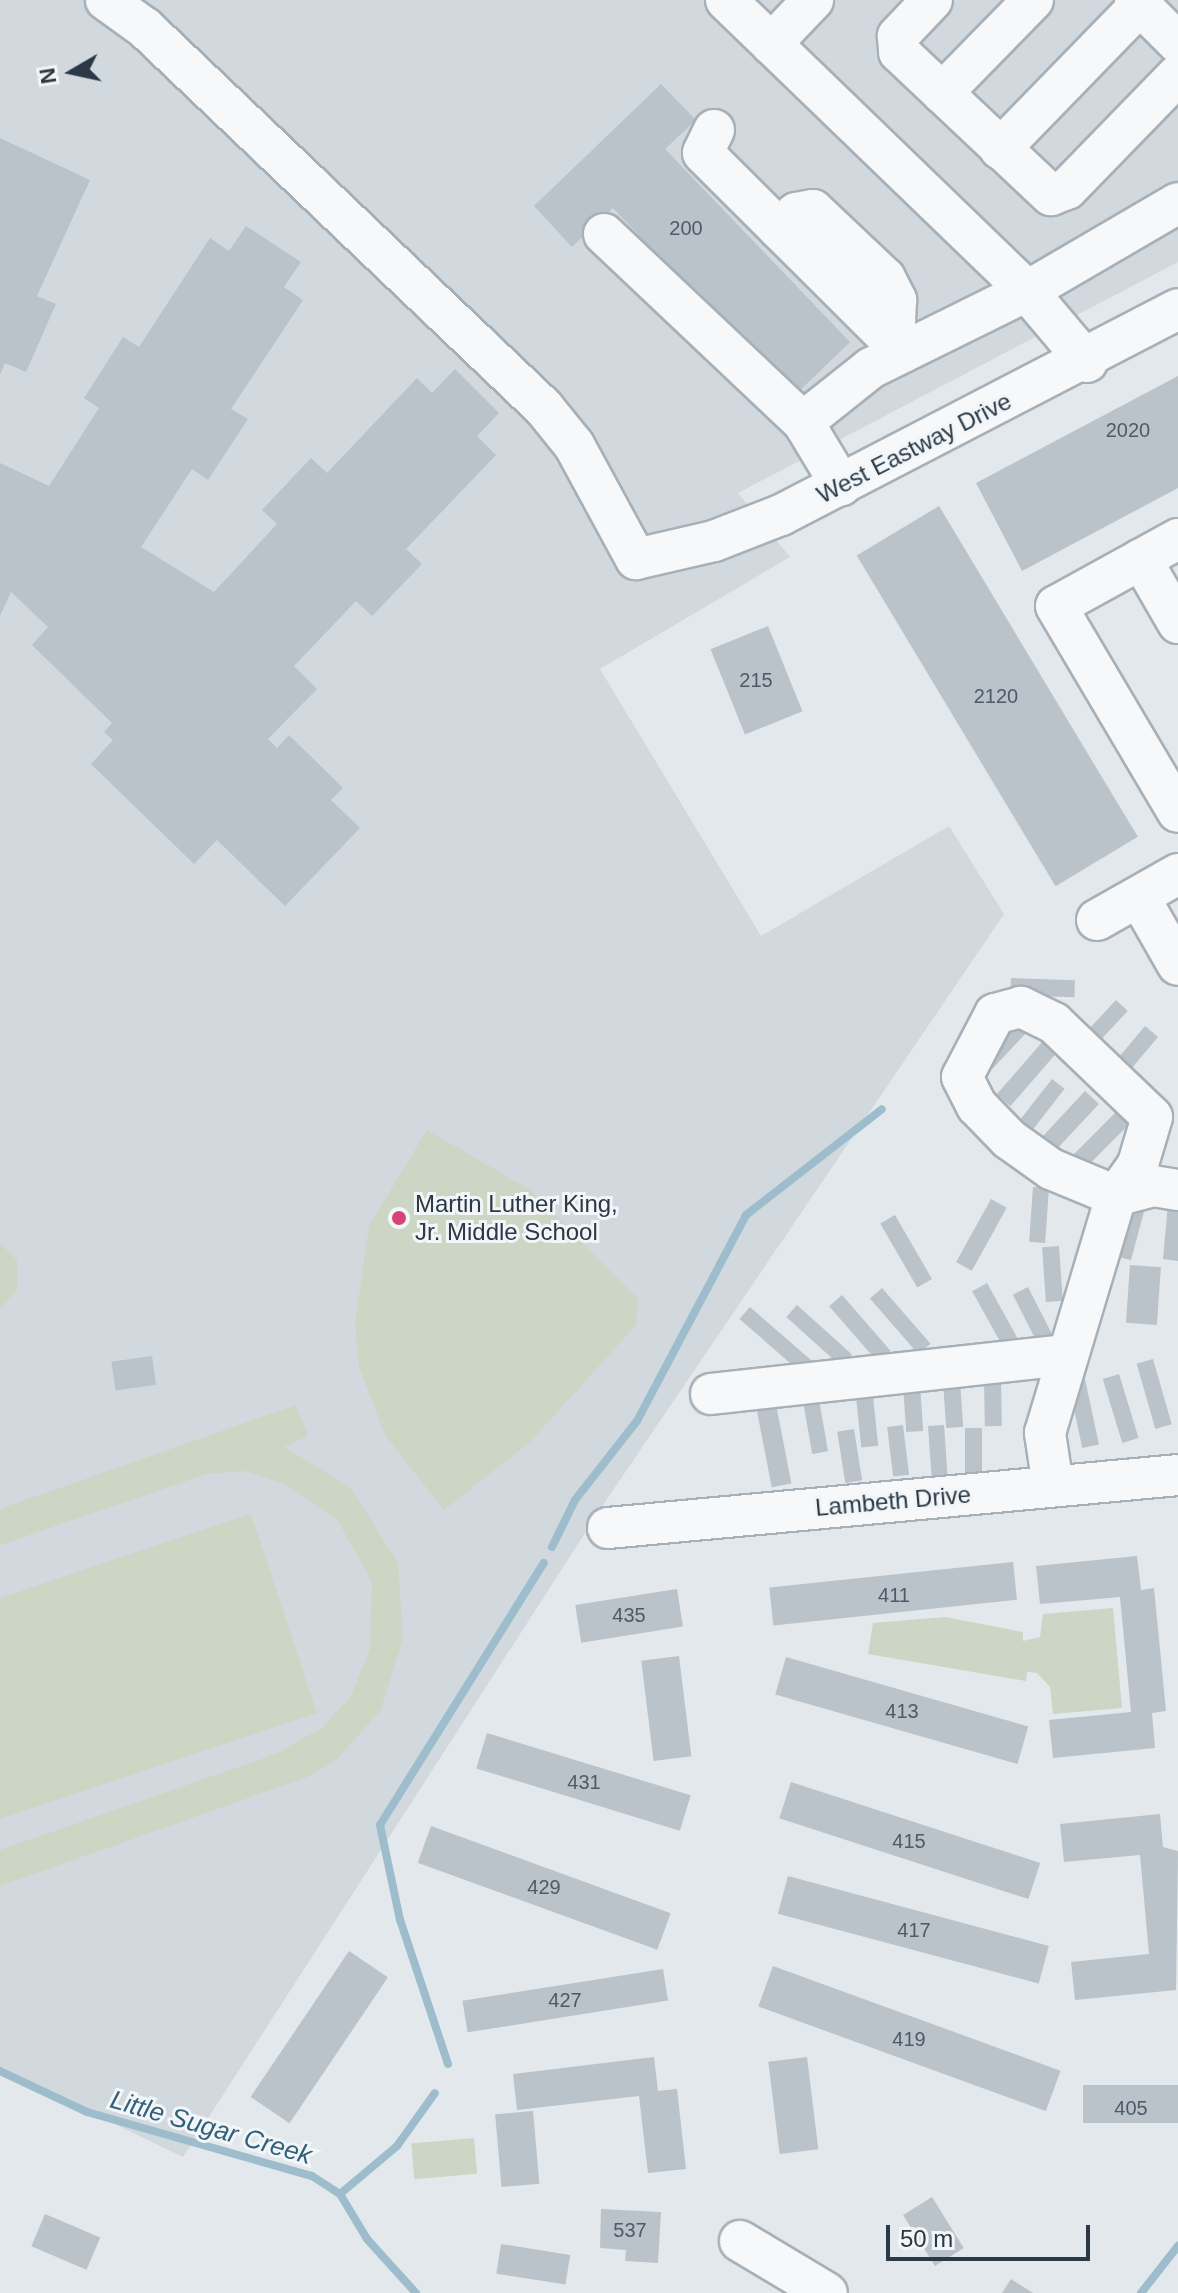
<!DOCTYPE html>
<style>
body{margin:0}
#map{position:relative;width:1178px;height:2293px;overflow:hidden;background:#e3e8ec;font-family:Helvetica,sans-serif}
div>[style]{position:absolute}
.built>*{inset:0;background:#d1d8de}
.green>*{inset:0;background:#ccd6c4;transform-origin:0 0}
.stream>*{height:8px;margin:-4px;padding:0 4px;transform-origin:4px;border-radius:4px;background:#9dbdcd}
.building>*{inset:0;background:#bac2ca;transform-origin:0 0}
.roads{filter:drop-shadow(2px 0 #a8b0b7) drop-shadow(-2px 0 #a8b0b7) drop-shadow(0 2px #a8b0b7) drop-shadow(0 -2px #a8b0b7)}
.minor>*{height:40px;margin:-20px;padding:0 20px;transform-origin:20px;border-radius:20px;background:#f6f8fa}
.dots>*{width:22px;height:22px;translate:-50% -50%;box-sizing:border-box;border:4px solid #f3f6f9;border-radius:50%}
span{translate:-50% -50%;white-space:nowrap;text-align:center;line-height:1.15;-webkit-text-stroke:6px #f3f6f9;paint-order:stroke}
.number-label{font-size:20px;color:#4e5b66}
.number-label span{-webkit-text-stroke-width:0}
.street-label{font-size:24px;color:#2a3945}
.poi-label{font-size:24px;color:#2a3945}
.left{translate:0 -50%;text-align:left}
.water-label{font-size:26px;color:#32607b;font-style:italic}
.north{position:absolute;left:32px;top:32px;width:80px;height:80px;-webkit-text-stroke:6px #f3f6f9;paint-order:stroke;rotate:261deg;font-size:22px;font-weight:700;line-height:32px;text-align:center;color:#2a3945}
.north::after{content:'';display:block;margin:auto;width:28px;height:36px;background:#2a3945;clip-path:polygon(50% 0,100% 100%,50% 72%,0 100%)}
.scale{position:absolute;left:886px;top:2225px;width:204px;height:36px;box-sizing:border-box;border:4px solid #2a3945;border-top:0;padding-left:10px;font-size:24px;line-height:28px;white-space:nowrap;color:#2a3945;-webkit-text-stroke:6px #f3f6f9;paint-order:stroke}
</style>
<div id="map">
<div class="built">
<div style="clip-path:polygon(0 0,1178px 0,1178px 262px,738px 493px,790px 557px,600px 669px,761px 936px,949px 826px,1004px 914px,607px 1499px,183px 2157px,0 2069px)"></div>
</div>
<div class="green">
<div style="clip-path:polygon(427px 1130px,530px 1190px,638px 1299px,636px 1325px,531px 1441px,444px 1510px,385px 1435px,359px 1366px,355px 1324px,369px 1226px)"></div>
<div style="clip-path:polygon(0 1243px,17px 1260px,17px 1290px,0 1308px)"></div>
<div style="clip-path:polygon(296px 1405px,308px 1436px,284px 1447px,351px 1488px,398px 1563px,403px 1639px,380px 1711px,337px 1759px,310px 1776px,0 1886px,0 1850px,276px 1754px,322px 1728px,351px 1696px,370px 1649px,372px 1582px,338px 1521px,287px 1485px,244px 1471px,207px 1474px,0 1545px,0 1509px)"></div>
<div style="clip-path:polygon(251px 1514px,317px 1713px,0 1819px,0 1598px)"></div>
<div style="clip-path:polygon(1113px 1608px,1122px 1708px,1053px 1714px,1050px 1687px,1037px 1673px,1027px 1672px,1026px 1681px,868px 1654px,873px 1623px,945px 1617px,1023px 1632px,1023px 1641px,1040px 1637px,1043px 1614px)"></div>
<div style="left:474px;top:2138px;width:36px;height:63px;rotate:85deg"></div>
</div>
<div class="stream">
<div style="left:552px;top:1547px;width:52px;rotate:-63.9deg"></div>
<div style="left:575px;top:1500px;width:100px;rotate:-51.9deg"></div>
<div style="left:637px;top:1421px;width:233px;rotate:-62.1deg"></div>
<div style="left:746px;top:1215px;width:172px;rotate:-37.9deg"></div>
<div style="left:448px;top:2064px;width:152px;rotate:-108.4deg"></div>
<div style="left:400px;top:1920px;width:97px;rotate:-101.9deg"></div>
<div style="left:380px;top:1825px;width:309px;rotate:-58deg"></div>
<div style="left:0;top:2071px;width:96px;rotate:25.2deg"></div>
<div style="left:87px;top:2112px;width:234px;rotate:15.9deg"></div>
<div style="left:312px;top:2176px;width:33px;rotate:33deg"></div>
<div style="left:340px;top:2194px;width:52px;rotate:59deg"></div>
<div style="left:367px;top:2239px;width:73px;rotate:47.8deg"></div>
<div style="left:340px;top:2194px;width:75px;rotate:-40.1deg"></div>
<div style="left:397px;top:2146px;width:65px;rotate:-54.4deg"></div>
<div style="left:1141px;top:2293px;width:60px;rotate:-51.8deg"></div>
</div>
<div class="building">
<div style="clip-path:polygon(661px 84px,696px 120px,665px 149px,850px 342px,793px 397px,613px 208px,572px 247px,534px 206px)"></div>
<div style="clip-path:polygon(0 138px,90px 180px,37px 296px,56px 304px,26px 372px,5px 363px,0 375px)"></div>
<div style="clip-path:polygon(246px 226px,301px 262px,284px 287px,303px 300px,231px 409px,248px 419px,208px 480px,192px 469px,141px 547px,214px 592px,277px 524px,262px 510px,311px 458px,327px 473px,417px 378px,432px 393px,455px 369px,499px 413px,477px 436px,496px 455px,406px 549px,422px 564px,372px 616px,356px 601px,294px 666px,317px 689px,268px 739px,277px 748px,289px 735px,343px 788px,331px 800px,360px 828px,285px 906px,217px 840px,194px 864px,91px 764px,113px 740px,104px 732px,112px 723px,32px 645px,48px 627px,11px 592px,0 616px,0 463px,49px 486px,99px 408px,84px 398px,123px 337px,139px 347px,210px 238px,229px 251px)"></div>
<div style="clip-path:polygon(1178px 376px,1178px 488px,1022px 571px,976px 483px)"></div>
<div style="left:939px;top:506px;width:386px;height:96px;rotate:59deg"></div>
<div style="left:768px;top:626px;width:92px;height:62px;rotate:68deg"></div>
<div style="left:1011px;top:978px;width:64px;height:17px;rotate:2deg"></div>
<div style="left:1116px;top:1000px;width:16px;height:55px;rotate:43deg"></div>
<div style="left:1019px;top:1017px;width:16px;height:56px;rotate:43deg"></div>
<div style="left:1145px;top:1026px;width:17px;height:55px;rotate:40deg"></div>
<div style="left:1044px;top:1040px;width:18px;height:72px;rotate:41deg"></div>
<div style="left:1052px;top:1079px;width:16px;height:55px;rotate:38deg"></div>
<div style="left:1085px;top:1091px;width:19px;height:72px;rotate:43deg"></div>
<div style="left:1121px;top:1107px;width:18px;height:72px;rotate:45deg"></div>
<div style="left:1033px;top:1187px;width:16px;height:55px;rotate:4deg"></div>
<div style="left:991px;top:1199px;width:18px;height:72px;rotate:29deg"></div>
<div style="left:1130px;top:1202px;width:16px;height:56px;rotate:15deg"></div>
<div style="clip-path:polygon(1168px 1204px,1178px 1205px,1178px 1261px,1163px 1259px)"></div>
<div style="left:895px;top:1215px;width:74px;height:17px;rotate:60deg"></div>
<div style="left:1059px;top:1246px;width:55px;height:17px;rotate:86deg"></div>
<div style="left:1130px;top:1265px;width:31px;height:58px;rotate:4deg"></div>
<div style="left:987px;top:1283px;width:73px;height:17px;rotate:61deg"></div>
<div style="left:1028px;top:1287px;width:55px;height:17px;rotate:63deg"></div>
<div style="left:882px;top:1288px;width:74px;height:16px;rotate:49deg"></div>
<div style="left:842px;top:1295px;width:74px;height:17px;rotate:49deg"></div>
<div style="left:797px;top:1305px;width:74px;height:16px;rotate:42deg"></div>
<div style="left:750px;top:1307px;width:83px;height:16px;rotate:41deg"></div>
<div style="left:152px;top:1356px;width:29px;height:41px;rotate:82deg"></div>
<div style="left:1153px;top:1359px;width:68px;height:17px;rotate:74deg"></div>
<div style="left:1119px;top:1374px;width:67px;height:17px;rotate:73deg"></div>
<div style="left:1001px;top:1379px;width:47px;height:17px;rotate:89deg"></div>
<div style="left:1085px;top:1379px;width:67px;height:17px;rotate:78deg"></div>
<div style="left:960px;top:1381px;width:46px;height:17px;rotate:86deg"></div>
<div style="left:920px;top:1385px;width:46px;height:17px;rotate:86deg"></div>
<div style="left:873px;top:1396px;width:50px;height:17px;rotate:84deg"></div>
<div style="left:775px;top:1399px;width:86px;height:20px;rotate:79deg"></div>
<div style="left:819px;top:1400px;width:52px;height:16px;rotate:80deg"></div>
<div style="left:903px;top:1425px;width:50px;height:16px;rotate:83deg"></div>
<div style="left:944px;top:1425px;width:51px;height:16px;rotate:86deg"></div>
<div style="left:965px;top:1428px;width:17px;height:47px"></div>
<div style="left:854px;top:1429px;width:52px;height:17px;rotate:81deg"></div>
<div style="clip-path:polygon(1137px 1556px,1141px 1590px,1154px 1588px,1166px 1711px,1152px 1713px,1155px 1748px,1053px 1758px,1049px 1720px,1131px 1712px,1120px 1597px,1040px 1604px,1036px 1566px)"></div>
<div style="left:1013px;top:1562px;width:38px;height:245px;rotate:84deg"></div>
<div style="left:677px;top:1589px;width:38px;height:103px;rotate:81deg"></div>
<div style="left:679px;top:1656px;width:101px;height:38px;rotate:83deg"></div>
<div style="left:786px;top:1657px;width:252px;height:39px;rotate:16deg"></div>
<div style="left:487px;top:1733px;width:213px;height:37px;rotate:17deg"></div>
<div style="left:791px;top:1782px;width:262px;height:38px;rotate:18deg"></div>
<div style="clip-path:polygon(1160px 1814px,1163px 1847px,1178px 1851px,1176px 1990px,1075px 2000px,1071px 1962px,1149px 1954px,1140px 1855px,1064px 1862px,1060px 1824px)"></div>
<div style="left:431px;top:1826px;width:255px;height:39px;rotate:20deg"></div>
<div style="left:788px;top:1876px;width:270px;height:39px;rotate:15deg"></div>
<div style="left:349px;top:1951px;width:47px;height:176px;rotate:34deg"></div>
<div style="left:773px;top:1966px;width:306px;height:43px;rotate:20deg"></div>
<div style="left:663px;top:1969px;width:32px;height:203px;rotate:81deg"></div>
<div style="clip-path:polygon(654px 2057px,658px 2091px,677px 2089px,686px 2169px,648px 2173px,639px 2096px,517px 2110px,513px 2074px)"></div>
<div style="left:807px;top:2057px;width:93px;height:39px;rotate:83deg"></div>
<div style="left:1178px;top:2085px;width:38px;height:95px;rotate:90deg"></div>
<div style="left:533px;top:2111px;width:73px;height:38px;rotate:85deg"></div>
<div style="left:932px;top:2197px;width:60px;height:34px;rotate:58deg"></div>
<div style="clip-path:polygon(601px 2209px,661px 2212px,658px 2263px,625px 2261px,626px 2250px,600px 2248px)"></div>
<div style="left:45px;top:2214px;width:60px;height:35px;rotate:23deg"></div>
<div style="left:501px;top:2244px;width:70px;height:30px;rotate:9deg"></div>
<div style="clip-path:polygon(1011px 2279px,1033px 2293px,1002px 2293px)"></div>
</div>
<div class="roads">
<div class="minor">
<div style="left:106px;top:0;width:48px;rotate:35.7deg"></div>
<div style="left:145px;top:28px;width:551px;rotate:43.6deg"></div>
<div style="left:544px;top:408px;width:48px;rotate:51deg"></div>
<div style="left:574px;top:445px;width:130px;rotate:61.5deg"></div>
<div style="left:636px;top:559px;width:80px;rotate:-13deg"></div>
<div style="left:714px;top:541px;width:72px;rotate:-21.2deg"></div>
<div style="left:781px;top:515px;width:447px;rotate:-27.4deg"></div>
<div style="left:726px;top:0;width:419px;rotate:44deg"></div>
<div style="left:1027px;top:291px;width:93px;rotate:49.8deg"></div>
<div style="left:932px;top:0;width:50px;rotate:133.4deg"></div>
<div style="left:898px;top:36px;width:16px;rotate:86deg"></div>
<div style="left:899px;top:52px;width:209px;rotate:43.3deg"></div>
<div style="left:1051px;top:195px;width:17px;rotate:-21deg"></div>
<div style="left:1067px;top:189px;width:159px;rotate:-45.8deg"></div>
<div style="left:1135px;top:0;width:61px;rotate:45deg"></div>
<div style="left:771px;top:44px;width:61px;rotate:-46.3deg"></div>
<div style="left:942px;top:93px;width:130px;rotate:-45.6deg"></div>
<div style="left:714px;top:130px;width:25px;rotate:116deg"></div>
<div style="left:703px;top:153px;width:282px;rotate:44.9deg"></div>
<div style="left:1000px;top:149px;width:201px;rotate:-45.8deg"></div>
<div style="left:779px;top:229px;width:23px;rotate:-43deg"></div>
<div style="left:796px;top:213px;width:17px;rotate:-10deg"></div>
<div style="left:813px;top:210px;width:99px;rotate:43.4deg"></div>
<div style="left:885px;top:278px;width:25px;rotate:63deg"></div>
<div style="left:896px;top:300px;width:44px;rotate:92.6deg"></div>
<div style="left:604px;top:234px;width:274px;rotate:43.4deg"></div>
<div style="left:803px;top:422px;width:74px;rotate:58.9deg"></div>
<div style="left:803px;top:422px;width:87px;rotate:-38.5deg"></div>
<div style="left:871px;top:368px;width:178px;rotate:-26.3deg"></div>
<div style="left:1031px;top:289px;width:170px;rotate:-30.3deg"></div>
<div style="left:1178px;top:539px;width:139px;rotate:151.2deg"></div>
<div style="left:1056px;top:606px;width:239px;rotate:59.4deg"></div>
<div style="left:1141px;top:559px;width:74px;rotate:60deg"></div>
<div style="left:1139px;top:897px;width:78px;rotate:60.2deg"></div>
<div style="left:1097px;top:920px;width:93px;rotate:-29.6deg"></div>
<div style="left:711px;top:1394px;width:358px;rotate:-6.3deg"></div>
<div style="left:1053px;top:1486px;width:54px;rotate:-98.6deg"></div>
<div style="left:1045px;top:1433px;width:247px;rotate:-73.3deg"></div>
<div style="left:1116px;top:1196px;width:39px;rotate:-55deg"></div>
<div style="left:1138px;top:1164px;width:49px;rotate:-73.4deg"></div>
<div style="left:1152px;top:1117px;width:136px;rotate:-136.2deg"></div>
<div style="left:1054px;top:1023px;width:37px;rotate:-154deg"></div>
<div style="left:1021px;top:1007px;width:27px;rotate:165deg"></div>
<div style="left:995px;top:1014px;width:71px;rotate:117.6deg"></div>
<div style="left:962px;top:1077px;width:33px;rotate:63deg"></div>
<div style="left:977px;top:1106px;width:46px;rotate:45.9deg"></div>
<div style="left:1009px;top:1139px;width:52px;rotate:35.5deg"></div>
<div style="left:1051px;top:1169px;width:70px;rotate:22.6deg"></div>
<div style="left:1116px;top:1196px;width:38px;rotate:-15deg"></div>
<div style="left:1153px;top:1186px;width:25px;rotate:9deg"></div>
<div style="left:608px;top:1528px;width:572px;rotate:-5.31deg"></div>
<div style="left:740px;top:2241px;width:101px;rotate:30.9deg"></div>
</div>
</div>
<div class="dots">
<div style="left:399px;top:1218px;background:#d54474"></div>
</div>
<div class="number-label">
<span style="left:686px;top:228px">200</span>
<span style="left:1128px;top:430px">2020</span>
<span style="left:756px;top:680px">215</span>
<span style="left:996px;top:696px">2120</span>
<span style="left:894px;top:1595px">411</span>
<span style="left:629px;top:1615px">435</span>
<span style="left:902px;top:1711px">413</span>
<span style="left:584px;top:1782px">431</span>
<span style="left:909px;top:1841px">415</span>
<span style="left:544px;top:1887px">429</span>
<span style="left:914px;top:1930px">417</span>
<span style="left:565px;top:2000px">427</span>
<span style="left:909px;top:2039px">419</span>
<span style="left:1131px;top:2108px">405</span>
<span style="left:630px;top:2230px">537</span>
</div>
<div class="street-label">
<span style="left:914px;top:448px;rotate:-27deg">West Eastway Drive</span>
<span style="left:893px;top:1501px;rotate:-5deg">Lambeth Drive</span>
</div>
<div class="poi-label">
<span class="left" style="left:415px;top:1218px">Martin Luther King,<br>Jr. Middle School</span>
</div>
<div class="water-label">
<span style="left:211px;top:2128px;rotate:16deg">Little Sugar Creek</span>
</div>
<div class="north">N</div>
<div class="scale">50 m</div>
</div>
